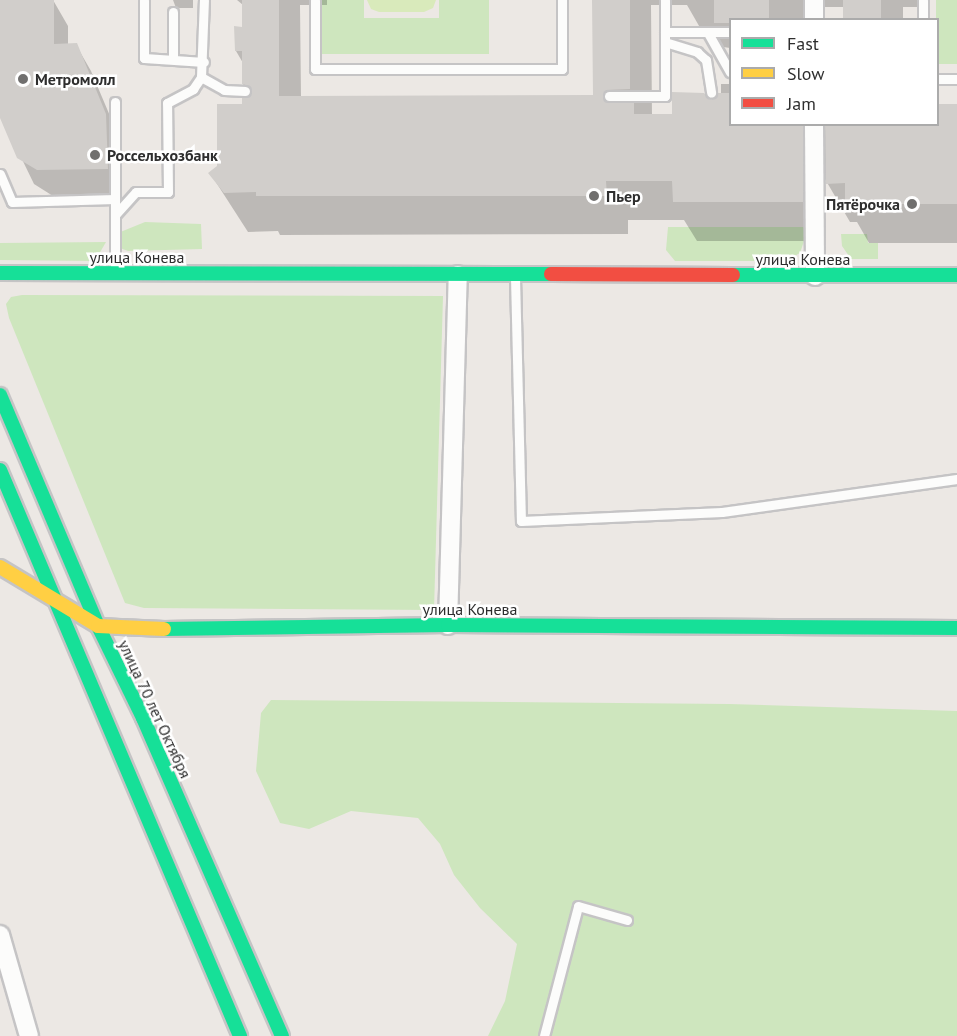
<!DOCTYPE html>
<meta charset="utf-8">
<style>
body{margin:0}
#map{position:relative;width:957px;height:1036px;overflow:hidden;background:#ece8e4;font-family:"PT Sans",sans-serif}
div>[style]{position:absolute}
.green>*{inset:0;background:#cee6be;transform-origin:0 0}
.pitch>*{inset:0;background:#d9eabb}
.shadow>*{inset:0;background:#0003}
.building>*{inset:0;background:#d1cecb;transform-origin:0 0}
.roads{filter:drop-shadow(2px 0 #c5c4c5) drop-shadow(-2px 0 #c5c4c5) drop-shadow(0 2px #c5c4c5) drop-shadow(0 -2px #c5c4c5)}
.lane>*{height:9px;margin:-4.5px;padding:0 4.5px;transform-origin:4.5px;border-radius:4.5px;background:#fcfcfb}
.street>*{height:18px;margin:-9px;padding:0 9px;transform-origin:9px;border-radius:9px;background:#fcfcfb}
.fast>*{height:14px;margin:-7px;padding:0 7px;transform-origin:7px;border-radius:7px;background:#16e098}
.slow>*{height:14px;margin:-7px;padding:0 7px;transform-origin:7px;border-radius:7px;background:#ffcf43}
.jam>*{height:14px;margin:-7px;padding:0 7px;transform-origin:7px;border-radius:7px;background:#f24e42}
.dots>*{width:16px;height:16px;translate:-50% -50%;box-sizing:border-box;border:3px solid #fff;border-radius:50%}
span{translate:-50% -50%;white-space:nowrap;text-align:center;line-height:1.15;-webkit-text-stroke:5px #fff;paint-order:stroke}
.poi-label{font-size:16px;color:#2e2e2e;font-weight:700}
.left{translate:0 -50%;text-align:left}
.right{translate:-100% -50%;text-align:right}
.street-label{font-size:16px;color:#2e2e2e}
.legend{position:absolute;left:729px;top:18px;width:210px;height:108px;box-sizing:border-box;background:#fff;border:2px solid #ababab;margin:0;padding:8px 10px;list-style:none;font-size:18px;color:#2e2e2e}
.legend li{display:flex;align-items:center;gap:12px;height:30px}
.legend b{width:30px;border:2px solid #ababab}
</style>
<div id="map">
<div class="green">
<div style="clip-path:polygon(319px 0,364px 0,364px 18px,439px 18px,439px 0,489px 0,489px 54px,319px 54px)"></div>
<div style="left:936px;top:0;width:21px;height:64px"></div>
<div style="clip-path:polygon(145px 222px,201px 224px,202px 249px,128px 251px,120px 248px,118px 233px)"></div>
<div style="clip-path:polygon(668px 227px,805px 227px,804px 241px,800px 253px,785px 261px,675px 261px,666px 250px)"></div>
<div style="clip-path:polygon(841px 234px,867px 234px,868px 243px,878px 243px,878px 259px,851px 259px,842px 246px)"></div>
<div style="clip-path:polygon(106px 242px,95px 261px,0 260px,0 243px)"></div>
<div style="clip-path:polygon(22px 295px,443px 296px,434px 610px,144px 608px,125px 603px,9px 318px,6px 304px,11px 297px)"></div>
<div style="clip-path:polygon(271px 700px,729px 704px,957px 711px,957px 1036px,488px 1036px,505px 1001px,517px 944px,480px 908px,454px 875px,440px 844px,418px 818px,351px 811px,309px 829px,280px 823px,256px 771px,261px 713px)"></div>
</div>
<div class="pitch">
<div style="clip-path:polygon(367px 0,436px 0,433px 8px,424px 12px,379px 12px,371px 9px)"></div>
</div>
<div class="shadow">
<div style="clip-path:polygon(0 0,53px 0,68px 26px,68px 45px,76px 45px,91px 71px,121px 142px,122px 195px,53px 196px,34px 184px,0 114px)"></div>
<div style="clip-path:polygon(173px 0,193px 0,193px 8px,176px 8px)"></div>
<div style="clip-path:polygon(237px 0,327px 0,327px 5px,300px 5px,301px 97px,594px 97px,594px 0,929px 0,929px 7px,903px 7px,903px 20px,845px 20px,845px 7px,824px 7px,824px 20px,730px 20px,730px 48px,710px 45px,687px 5px,651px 5px,652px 116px,674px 116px,711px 102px,721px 93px,721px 84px,730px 84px,730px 124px,938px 124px,938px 105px,957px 105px,957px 243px,869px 243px,857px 222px,850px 222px,825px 179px,825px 241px,697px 241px,684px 220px,628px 220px,628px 234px,280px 235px,278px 231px,248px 232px,210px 173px,219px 167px,250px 95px,243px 84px,243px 63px,236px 51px,243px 28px,243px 5px)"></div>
</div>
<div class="building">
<div style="clip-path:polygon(0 0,54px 0,54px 44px,77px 43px,106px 114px,108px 169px,37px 170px,17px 158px,0 118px)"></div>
<div style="clip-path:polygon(242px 0,279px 0,279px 96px,296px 96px,593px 95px,592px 0,630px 0,630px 89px,606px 90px,604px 100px,634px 103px,634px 114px,672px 114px,672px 92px,704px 93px,711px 100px,718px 93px,730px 93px,730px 124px,803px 124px,803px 202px,673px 202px,672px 181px,606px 181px,607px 196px,256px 196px,256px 192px,224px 193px,208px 173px,217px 166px,217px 104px,242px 104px,242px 98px,252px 92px,249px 86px,242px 84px,242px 51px,235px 51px,234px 26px,242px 27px)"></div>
<div style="left:714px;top:0;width:55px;height:23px"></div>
<div style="left:843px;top:0;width:38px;height:20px"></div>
<div style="clip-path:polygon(938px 104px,957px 104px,957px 204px,845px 204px,845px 183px,826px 184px,825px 124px,938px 124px)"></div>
</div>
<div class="roads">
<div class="lane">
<div style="left:144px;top:0;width:58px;rotate:90deg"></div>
<div style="left:144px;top:58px;width:60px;rotate:3.8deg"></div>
<div style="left:315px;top:0;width:69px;rotate:90deg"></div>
<div style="left:315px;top:69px;width:247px"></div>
<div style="left:562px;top:69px;width:69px;rotate:-90deg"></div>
<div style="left:923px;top:0;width:20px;rotate:90deg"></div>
<div style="left:173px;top:12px;width:45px;rotate:90deg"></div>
<div style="left:665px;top:32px;width:65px"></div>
<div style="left:708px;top:33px;width:45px;rotate:60.6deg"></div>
<div style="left:665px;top:42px;width:34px;rotate:17deg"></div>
<div style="left:697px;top:52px;width:12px;rotate:42deg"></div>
<div style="left:706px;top:60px;width:33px;rotate:81deg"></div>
<div style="left:201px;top:77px;width:26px;rotate:29deg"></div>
<div style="left:224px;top:90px;width:21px;rotate:3deg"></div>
<div style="left:938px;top:79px;width:19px"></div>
<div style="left:609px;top:96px;width:56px"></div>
<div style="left:665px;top:96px;width:96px;rotate:-90deg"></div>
<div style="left:0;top:174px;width:30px;rotate:67deg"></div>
<div style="left:12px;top:202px;width:103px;rotate:-1.7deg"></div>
<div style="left:115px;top:215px;width:31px;rotate:-48deg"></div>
<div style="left:136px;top:192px;width:32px"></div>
<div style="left:168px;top:192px;width:89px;rotate:-90.6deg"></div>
<div style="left:167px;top:103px;width:30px;rotate:-28deg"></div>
<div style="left:193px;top:89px;width:14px;rotate:-56deg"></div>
<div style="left:201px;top:77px;width:77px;rotate:-87.8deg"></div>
<div style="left:115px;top:270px;width:168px;rotate:-90deg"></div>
<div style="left:515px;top:277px;width:244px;rotate:88.6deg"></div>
<div style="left:521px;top:521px;width:201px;rotate:-2.6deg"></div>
<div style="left:722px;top:512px;width:237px;rotate:-8deg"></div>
<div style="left:544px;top:1036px;width:134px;rotate:-75.3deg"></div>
<div style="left:578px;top:906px;width:51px;rotate:15.9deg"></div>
</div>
<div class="street">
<div style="left:814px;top:0;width:20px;rotate:90deg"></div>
<div style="left:814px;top:124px;width:152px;rotate:89.6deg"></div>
<div style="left:448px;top:625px;width:350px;rotate:-88.4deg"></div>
<div style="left:0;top:935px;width:105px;rotate:74deg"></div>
</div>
<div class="fast">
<div style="left:0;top:273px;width:551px;rotate:0.1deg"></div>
<div style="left:733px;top:275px;width:224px"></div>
<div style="left:0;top:395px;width:251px;rotate:67deg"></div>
<div style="left:98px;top:626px;width:102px;rotate:63.9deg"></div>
<div style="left:143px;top:718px;width:347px;rotate:66.4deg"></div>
<div style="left:0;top:470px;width:615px;rotate:67.02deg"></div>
<div style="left:164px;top:629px;width:284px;rotate:-0.8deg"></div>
<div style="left:448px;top:625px;width:509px;rotate:0.34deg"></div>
</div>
<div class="slow">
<div style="left:0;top:567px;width:114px;rotate:31deg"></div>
<div style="left:98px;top:626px;width:66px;rotate:2.6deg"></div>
</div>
<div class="jam">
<div style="left:551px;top:274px;width:182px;rotate:0.3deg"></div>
</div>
</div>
<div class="dots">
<div style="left:23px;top:79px;background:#706f6e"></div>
<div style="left:95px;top:155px;background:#706f6e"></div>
<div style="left:594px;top:196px;background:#706f6e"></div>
<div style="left:912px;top:204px;background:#706f6e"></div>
</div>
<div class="poi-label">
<span class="left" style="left:35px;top:79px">Метромолл</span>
<span class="left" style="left:107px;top:155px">Россельхозбанк</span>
<span class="left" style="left:606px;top:196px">Пьер</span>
<span class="right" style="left:900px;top:204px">Пятёрочка</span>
</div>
<div class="street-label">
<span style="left:137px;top:257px">улица Конева</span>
<span style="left:803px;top:259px">улица Конева</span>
<span style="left:470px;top:609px">улица Конева</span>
<span style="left:155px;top:709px;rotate:65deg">улица 70 лет Октября</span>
</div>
<ul class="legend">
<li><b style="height:8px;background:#16e098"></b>Fast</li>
<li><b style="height:8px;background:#ffcf43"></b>Slow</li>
<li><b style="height:8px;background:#f24e42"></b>Jam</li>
</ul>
</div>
